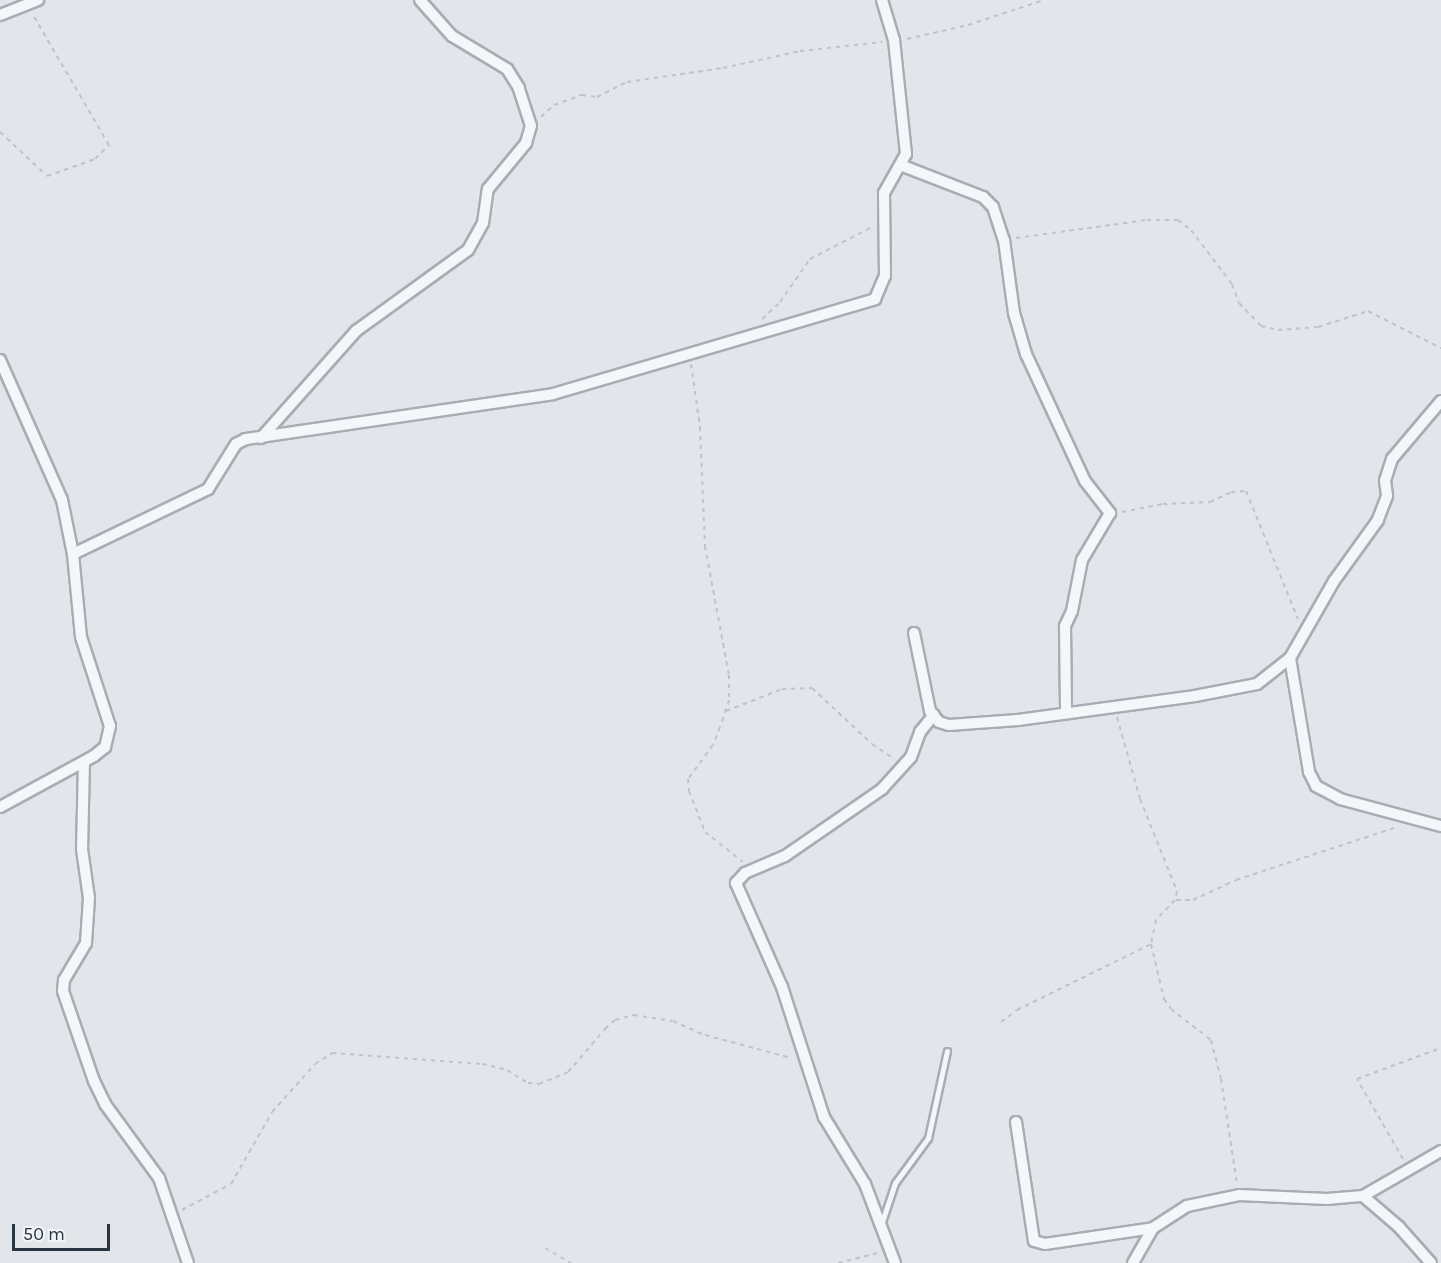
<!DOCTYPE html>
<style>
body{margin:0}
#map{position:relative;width:1441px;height:1263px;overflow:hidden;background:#e2e6ea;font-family:Karla,sans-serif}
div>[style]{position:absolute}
.path>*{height:2px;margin-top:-1px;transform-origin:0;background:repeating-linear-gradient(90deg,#bfc4ca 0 4.5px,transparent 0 9px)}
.roads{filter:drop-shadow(2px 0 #a7adb5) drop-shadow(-2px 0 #a7adb5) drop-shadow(0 2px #a7adb5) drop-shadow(0 -2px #a7adb5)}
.lane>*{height:5px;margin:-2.5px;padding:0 2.5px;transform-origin:2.5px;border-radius:2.5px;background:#f4f6f9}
.street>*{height:10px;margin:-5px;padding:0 5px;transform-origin:5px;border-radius:5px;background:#f4f6f9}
span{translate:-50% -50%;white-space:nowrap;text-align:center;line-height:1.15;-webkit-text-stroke:6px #f1f5f8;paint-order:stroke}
.scale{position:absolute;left:12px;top:1224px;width:98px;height:27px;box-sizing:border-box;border:3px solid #293543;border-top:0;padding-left:8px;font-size:18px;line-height:21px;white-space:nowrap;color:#293543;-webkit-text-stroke:4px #f1f5f8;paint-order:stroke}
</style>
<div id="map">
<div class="path">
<div style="left:907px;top:39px;width:63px;rotate:-12.9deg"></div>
<div style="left:968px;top:25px;width:80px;rotate:-18.2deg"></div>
<div style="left:541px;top:117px;width:18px;rotate:-43deg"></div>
<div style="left:554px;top:105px;width:30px;rotate:-20deg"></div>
<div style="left:582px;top:95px;width:15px;rotate:8deg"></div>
<div style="left:597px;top:97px;width:34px;rotate:-27deg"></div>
<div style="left:627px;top:82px;width:97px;rotate:-8.3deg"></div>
<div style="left:723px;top:68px;width:79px;rotate:-12.4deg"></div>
<div style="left:800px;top:51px;width:83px;rotate:-6.2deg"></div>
<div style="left:0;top:132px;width:64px;rotate:43.1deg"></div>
<div style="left:47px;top:176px;width:51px;rotate:-19.5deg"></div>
<div style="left:95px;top:159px;width:20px;rotate:-45deg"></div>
<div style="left:109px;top:145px;width:151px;rotate:-120.3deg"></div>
<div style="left:1016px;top:238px;width:132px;rotate:-7.8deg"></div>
<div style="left:1147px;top:220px;width:31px"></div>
<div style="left:1178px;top:220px;width:16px;rotate:38deg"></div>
<div style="left:1191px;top:230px;width:68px;rotate:52.8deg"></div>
<div style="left:1232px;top:284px;width:20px;rotate:70deg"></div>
<div style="left:1239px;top:303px;width:32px;rotate:46deg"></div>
<div style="left:1261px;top:326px;width:17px;rotate:13deg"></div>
<div style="left:1278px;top:330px;width:40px;rotate:-4.3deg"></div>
<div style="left:1318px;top:327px;width:52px;rotate:-17.7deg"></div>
<div style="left:1368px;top:311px;width:82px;rotate:26.9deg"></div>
<div style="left:762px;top:319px;width:25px;rotate:-43deg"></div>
<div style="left:780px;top:302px;width:52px;rotate:-55.1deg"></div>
<div style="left:810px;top:259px;width:70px;rotate:-27.3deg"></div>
<div style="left:691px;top:364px;width:64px;rotate:81.9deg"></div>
<div style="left:700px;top:427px;width:119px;rotate:87.6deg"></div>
<div style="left:705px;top:546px;width:131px;rotate:79.5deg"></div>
<div style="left:729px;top:675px;width:25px;rotate:90deg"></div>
<div style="left:729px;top:700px;width:28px;rotate:108deg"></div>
<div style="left:720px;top:727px;width:19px;rotate:111deg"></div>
<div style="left:713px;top:745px;width:42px;rotate:126.3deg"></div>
<div style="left:688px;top:779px;width:12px;rotate:85deg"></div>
<div style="left:689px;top:791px;width:44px;rotate:68.7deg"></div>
<div style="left:705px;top:832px;width:48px;rotate:38.3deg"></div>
<div style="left:1122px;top:512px;width:42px;rotate:-11deg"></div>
<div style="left:1163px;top:504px;width:47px;rotate:-2.4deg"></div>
<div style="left:1210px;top:502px;width:23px;rotate:-25deg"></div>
<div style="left:1231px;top:492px;width:15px;rotate:-4deg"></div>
<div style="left:1246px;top:491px;width:138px;rotate:67.9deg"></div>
<div style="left:726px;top:711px;width:60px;rotate:-21.4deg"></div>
<div style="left:782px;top:689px;width:30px;rotate:-2deg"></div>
<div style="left:812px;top:688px;width:82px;rotate:43deg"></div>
<div style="left:872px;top:744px;width:25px;rotate:34deg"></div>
<div style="left:1117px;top:717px;width:85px;rotate:74.3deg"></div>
<div style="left:1140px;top:799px;width:99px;rotate:68.1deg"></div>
<div style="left:1177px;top:891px;width:9px;rotate:103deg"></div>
<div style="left:1175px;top:900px;width:28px;rotate:134deg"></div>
<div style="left:1156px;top:920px;width:25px;rotate:102deg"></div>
<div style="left:1151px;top:944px;width:57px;rotate:76.7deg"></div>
<div style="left:1164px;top:999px;width:12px;rotate:55deg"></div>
<div style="left:1171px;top:1009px;width:51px;rotate:37.8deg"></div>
<div style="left:1211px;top:1040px;width:40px;rotate:75.6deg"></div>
<div style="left:1221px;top:1079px;width:106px;rotate:81.3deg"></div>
<div style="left:1176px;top:900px;width:17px"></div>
<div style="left:1193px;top:900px;width:47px;rotate:-24.9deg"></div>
<div style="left:1236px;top:880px;width:169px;rotate:-18.2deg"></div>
<div style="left:1001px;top:1022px;width:20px;rotate:-37deg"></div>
<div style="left:1017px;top:1010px;width:149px;rotate:-26.2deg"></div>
<div style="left:1403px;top:1159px;width:92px;rotate:-119.9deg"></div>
<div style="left:1357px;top:1079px;width:90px;rotate:-20.3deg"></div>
<div style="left:182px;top:1210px;width:55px;rotate:-28deg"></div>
<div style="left:231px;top:1184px;width:83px;rotate:-60.3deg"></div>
<div style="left:272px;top:1112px;width:64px;rotate:-48.1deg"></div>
<div style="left:315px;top:1064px;width:20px;rotate:-33deg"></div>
<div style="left:332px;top:1053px;width:150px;rotate:4.2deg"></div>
<div style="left:482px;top:1064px;width:26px;rotate:13deg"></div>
<div style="left:507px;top:1070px;width:25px;rotate:32deg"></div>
<div style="left:528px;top:1083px;width:11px;rotate:5deg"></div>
<div style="left:539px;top:1084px;width:31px;rotate:-22deg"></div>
<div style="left:568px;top:1072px;width:57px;rotate:-49.3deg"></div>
<div style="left:605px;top:1029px;width:13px;rotate:-42deg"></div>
<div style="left:615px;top:1020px;width:20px;rotate:-15deg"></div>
<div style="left:634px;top:1015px;width:39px;rotate:9deg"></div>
<div style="left:673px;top:1021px;width:35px;rotate:24deg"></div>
<div style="left:705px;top:1035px;width:89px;rotate:15deg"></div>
<div style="left:545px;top:1248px;width:30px;rotate:30deg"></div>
<div style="left:838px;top:1263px;width:41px;rotate:-14deg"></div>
</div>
<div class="roads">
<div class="lane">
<div style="left:882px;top:1222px;width:41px;rotate:-71.6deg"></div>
<div style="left:895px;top:1183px;width:56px;rotate:-53.7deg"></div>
<div style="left:928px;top:1138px;width:89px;rotate:-77.7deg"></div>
</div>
<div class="street">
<div style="left:0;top:15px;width:41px;rotate:-21.5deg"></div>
<div style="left:903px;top:166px;width:86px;rotate:21.2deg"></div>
<div style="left:983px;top:197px;width:14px;rotate:45deg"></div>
<div style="left:993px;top:207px;width:35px;rotate:72deg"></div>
<div style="left:1004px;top:240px;width:74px;rotate:82.2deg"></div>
<div style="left:1014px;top:313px;width:43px;rotate:73.7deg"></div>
<div style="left:1026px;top:354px;width:140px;rotate:65.1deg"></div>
<div style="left:1085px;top:481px;width:41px;rotate:52deg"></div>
<div style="left:1110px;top:513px;width:55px;rotate:120.8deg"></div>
<div style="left:1082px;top:560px;width:52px;rotate:101.1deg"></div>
<div style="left:1072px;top:611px;width:17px;rotate:115deg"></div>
<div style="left:1065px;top:626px;width:87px;rotate:89.3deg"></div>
<div style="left:0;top:360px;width:153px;rotate:66.1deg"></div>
<div style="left:62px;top:500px;width:55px;rotate:78.5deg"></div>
<div style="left:73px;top:554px;width:83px;rotate:84.5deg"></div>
<div style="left:81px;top:637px;width:94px;rotate:72deg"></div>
<div style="left:110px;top:726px;width:22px;rotate:103deg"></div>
<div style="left:105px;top:747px;width:14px;rotate:141deg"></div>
<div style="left:94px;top:756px;width:107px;rotate:151.5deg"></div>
<div style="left:1441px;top:401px;width:76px;rotate:130.2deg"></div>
<div style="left:1392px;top:459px;width:23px;rotate:108deg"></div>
<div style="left:1385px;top:481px;width:15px;rotate:82deg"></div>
<div style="left:1387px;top:496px;width:26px;rotate:111deg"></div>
<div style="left:1378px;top:520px;width:75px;rotate:125.8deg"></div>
<div style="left:1334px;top:581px;width:89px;rotate:119.7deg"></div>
<div style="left:1290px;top:658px;width:116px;rotate:80.5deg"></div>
<div style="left:1309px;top:772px;width:16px;rotate:63deg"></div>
<div style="left:1316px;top:786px;width:27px;rotate:28deg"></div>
<div style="left:1340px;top:799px;width:105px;rotate:15deg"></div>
<div style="left:261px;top:438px;width:143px;rotate:-48.4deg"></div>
<div style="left:356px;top:331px;width:138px;rotate:-35.9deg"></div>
<div style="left:468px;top:250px;width:31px;rotate:-61deg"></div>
<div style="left:483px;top:223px;width:34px;rotate:-82deg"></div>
<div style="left:488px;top:189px;width:60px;rotate:-50.4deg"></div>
<div style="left:526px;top:143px;width:18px;rotate:-74deg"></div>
<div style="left:531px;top:126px;width:40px;rotate:-108deg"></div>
<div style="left:519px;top:88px;width:22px;rotate:-122deg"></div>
<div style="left:507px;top:69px;width:64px;rotate:-149deg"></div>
<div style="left:452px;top:36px;width:48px;rotate:-131.6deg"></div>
<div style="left:73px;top:554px;width:150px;rotate:-25.7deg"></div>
<div style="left:208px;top:489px;width:53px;rotate:-58.1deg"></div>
<div style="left:236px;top:444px;width:11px;rotate:-27deg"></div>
<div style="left:246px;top:439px;width:310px;rotate:-8.3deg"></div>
<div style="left:553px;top:394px;width:336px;rotate:-16.4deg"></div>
<div style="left:875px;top:299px;width:25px;rotate:-67deg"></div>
<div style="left:885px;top:276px;width:83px;rotate:-90.7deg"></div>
<div style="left:884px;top:193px;width:45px;rotate:-60.6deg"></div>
<div style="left:906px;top:154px;width:115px;rotate:-96deg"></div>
<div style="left:894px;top:40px;width:42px;rotate:-106.7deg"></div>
<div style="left:914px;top:633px;width:80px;rotate:78.4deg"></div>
<div style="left:930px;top:711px;width:14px;rotate:51deg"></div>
<div style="left:939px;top:722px;width:10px;rotate:17deg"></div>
<div style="left:949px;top:725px;width:69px;rotate:-4.1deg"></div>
<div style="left:1018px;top:720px;width:179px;rotate:-7.7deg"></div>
<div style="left:1195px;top:696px;width:63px;rotate:-11deg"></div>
<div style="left:1257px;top:684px;width:42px;rotate:-38.2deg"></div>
<div style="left:84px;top:762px;width:87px;rotate:91.3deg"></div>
<div style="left:82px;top:849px;width:49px;rotate:81.9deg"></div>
<div style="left:89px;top:898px;width:45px;rotate:93.8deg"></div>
<div style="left:86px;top:943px;width:43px;rotate:120.7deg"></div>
<div style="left:64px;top:980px;width:11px;rotate:95deg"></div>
<div style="left:63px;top:991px;width:95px;rotate:71deg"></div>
<div style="left:94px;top:1081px;width:25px;rotate:64deg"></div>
<div style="left:105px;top:1104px;width:92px;rotate:53.9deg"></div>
<div style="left:159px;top:1178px;width:90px;rotate:71.2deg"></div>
<div style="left:1016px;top:1122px;width:120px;rotate:81.4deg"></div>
<div style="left:1034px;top:1241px;width:11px;rotate:15deg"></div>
<div style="left:1045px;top:1244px;width:109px;rotate:-8.4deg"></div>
<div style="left:1363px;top:1196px;width:48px;rotate:40.7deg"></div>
<div style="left:1399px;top:1227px;width:48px;rotate:48.4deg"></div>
<div style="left:895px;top:1263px;width:85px;rotate:-110.8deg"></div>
<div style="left:865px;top:1184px;width:79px;rotate:-121.5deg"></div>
<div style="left:824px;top:1117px;width:137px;rotate:-107.9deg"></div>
<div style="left:782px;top:987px;width:114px;rotate:-113.9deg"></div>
<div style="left:736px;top:883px;width:13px;rotate:-48deg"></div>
<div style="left:745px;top:873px;width:43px;rotate:-23deg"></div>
<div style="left:785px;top:856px;width:118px;rotate:-34.6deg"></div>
<div style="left:882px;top:789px;width:43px;rotate:-47.8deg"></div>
<div style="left:911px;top:757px;width:27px;rotate:-70deg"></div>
<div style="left:920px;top:732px;width:22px;rotate:-51deg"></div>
<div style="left:1133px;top:1263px;width:40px;rotate:-60.3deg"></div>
<div style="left:1153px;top:1228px;width:40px;rotate:-32.9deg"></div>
<div style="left:1187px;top:1206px;width:53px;rotate:-11.9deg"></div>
<div style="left:1239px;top:1195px;width:88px;rotate:2.6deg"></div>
<div style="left:1327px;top:1199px;width:36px;rotate:-5deg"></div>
<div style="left:1363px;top:1196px;width:90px;rotate:-30deg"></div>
</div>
</div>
<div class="scale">50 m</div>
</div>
